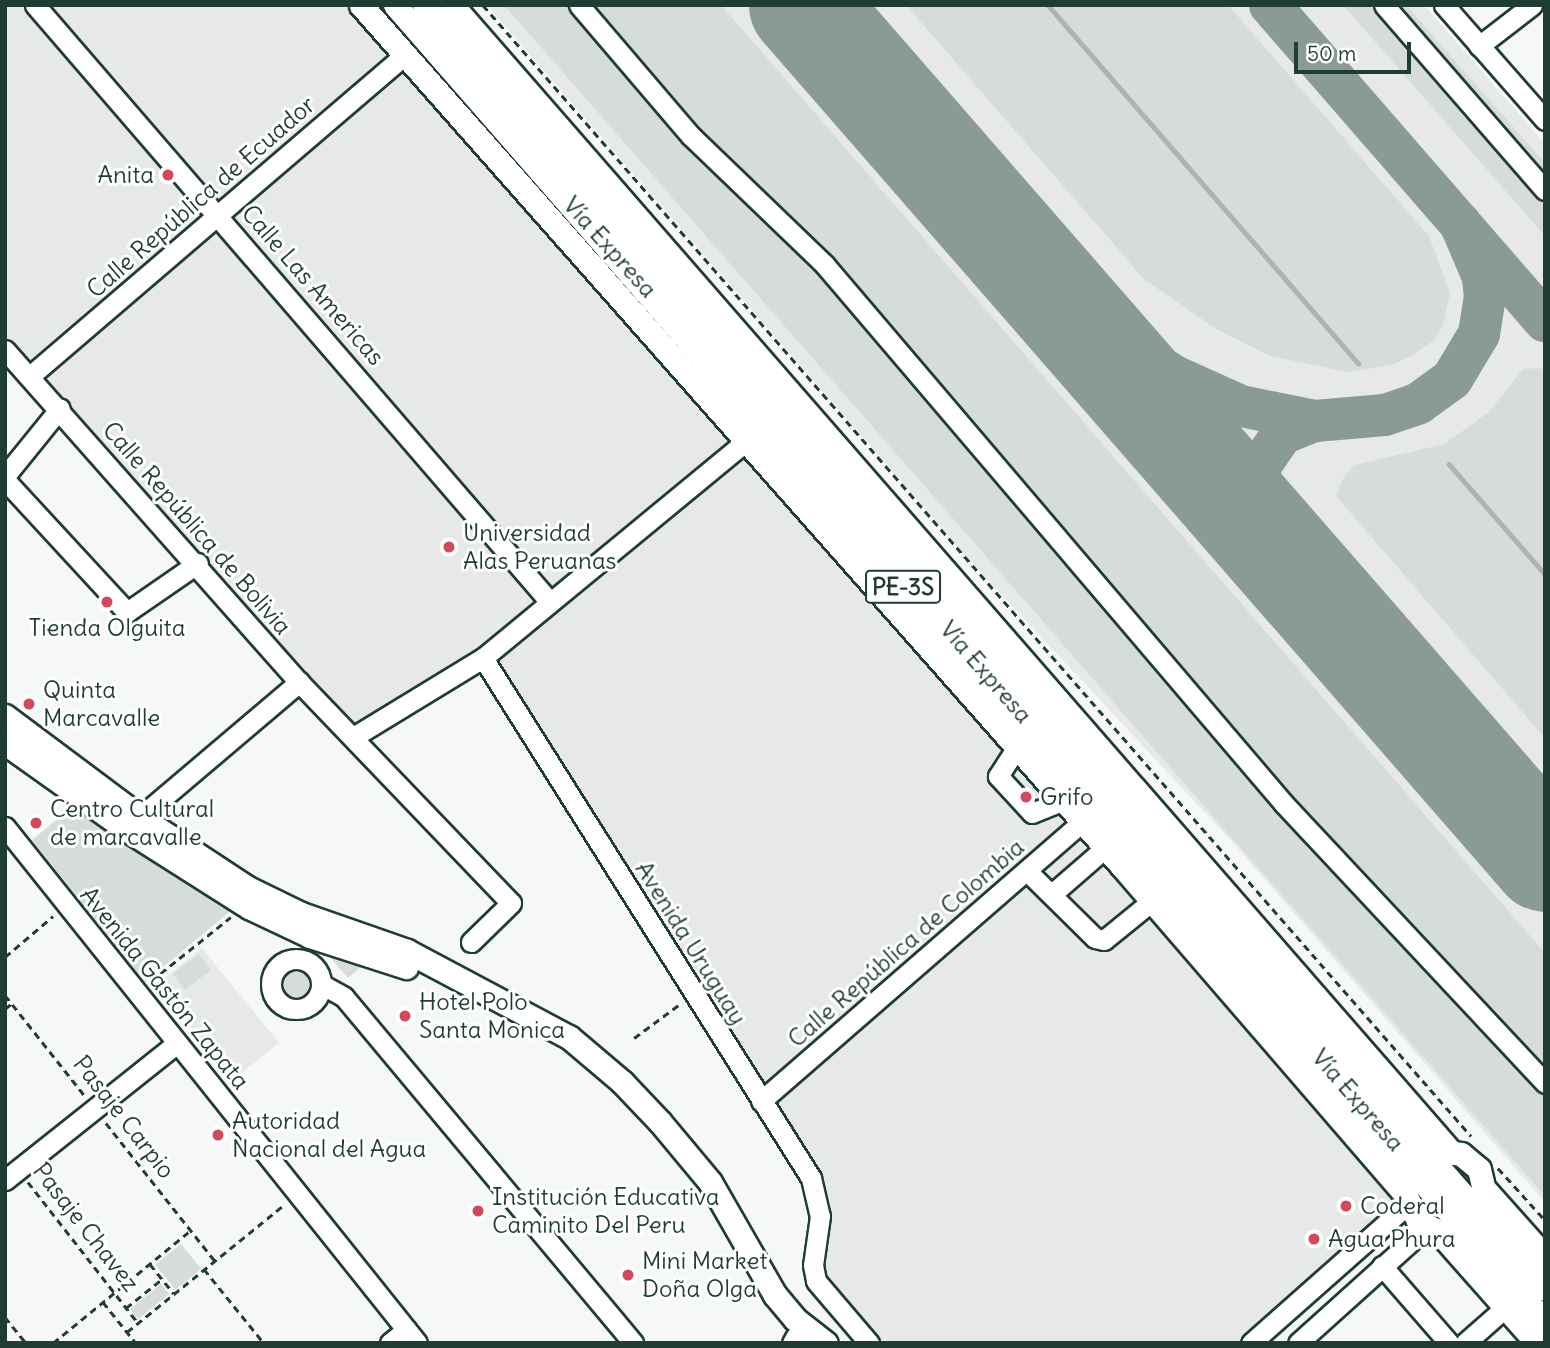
<!DOCTYPE html>
<meta charset="utf-8">
<style>
body{margin:0}
#map{position:relative;width:1550px;height:1348px;overflow:hidden;background:#f6f7f7;font-family:Delius,sans-serif}
div>[style]{position:absolute}
.built>*{inset:0;background:#e6e9e8;transform-origin:0 0}
.green>*{inset:0;background:#d6dcdb;transform-origin:0 0}
.round{border-radius:50%}
.stream>*{height:4.5px;margin:-2.25px;padding:0 2.25px;transform-origin:2.25px;border-radius:2.25px;background:#aab5b1}
.taxiway>*{height:42px;margin:-21px;padding:0 21px;transform-origin:21px;border-radius:21px;background:#8a9a96}
.runway>*{height:107px;margin:-53.5px;padding:0 53.5px;transform-origin:53.5px;border-radius:53.5px;background:#8a9a96}
.path>*{height:2.5px;margin-top:-1.25px;transform-origin:0;background:repeating-linear-gradient(90deg,#1f3d34 0 7px,transparent 0 12px)}
.roads{filter:drop-shadow(2px 0 #1f3d34) drop-shadow(-2px 0 #1f3d34) drop-shadow(0 2px #1f3d34) drop-shadow(0 -2px #1f3d34)}
.minor>*{height:19px;margin:-9.5px;padding:0 9.5px;transform-origin:9.5px;border-radius:9.5px;background:#fff}
.minor>.ring{margin:-9.5px;padding:0;box-sizing:content-box;background:none;border:19px solid #fff;border-radius:50%}
.major>*{height:23px;margin:-11.5px;padding:0 11.5px;transform-origin:11.5px;border-radius:11.5px;background:#fff}
.dots>*{width:19px;height:19px;translate:-50% -50%;box-sizing:border-box;border:4px solid #fff;border-radius:50%}
span{translate:-50% -50%;white-space:nowrap;text-align:center;line-height:1.15;-webkit-text-stroke:6px #fff;paint-order:stroke}
.shield-label span{padding:2px 5px;background:#fff;border:2px solid;border-radius:5px;-webkit-text-stroke-width:0}
.shield-label{font-size:23px;color:#1f3d34;font-weight:700}
.poi-label{font-size:24px;color:#1f3d34}
.right{translate:-100% -50%;text-align:right}
.left{translate:0 -50%;text-align:left}
.street-label{font-size:24px;color:#1f3d34}
.frame{position:absolute;inset:0;border:7px solid #1f3d34;pointer-events:none}
.scale{position:absolute;left:1294px;top:42px;width:117px;height:32px;box-sizing:border-box;border:4px solid #1f3d34;border-top:0;padding-left:9px;font-size:21px;line-height:24px;white-space:nowrap;color:#1f3d34;-webkit-text-stroke:5px #fff;paint-order:stroke}
</style>
<div id="map">
<div class="built">
<div style="clip-path:polygon(5px 5px,386px 5px,1429px 1196px,1263px 1343px,867px 1343px,830px 1298px,812px 1256px,811px 1187px,488px 659px,359px 746px,5px 347px)"></div>
<div style="clip-path:polygon(487px 5px,1424px 5px,1545px 144px,1545px 1202px,1227px 836px,973px 564px)"></div>
<div style="left:202px;top:948px;width:122px;height:59px;rotate:51deg"></div>
</div>
<div class="green">
<div style="clip-path:polygon(504px 5px,721px 5px,1545px 953px,1545px 1196px)"></div>
<div style="clip-path:polygon(906px 5px,1228px 5px,1429px 236px,1450px 293px,1443px 326px,1434px 340px,1411px 356px,1392px 365px,1348px 372px,1270px 356px,1216px 329px,1144px 279px)"></div>
<div style="clip-path:polygon(1343px 5px,1406px 5px,1545px 163px,1545px 236px)"></div>
<div style="clip-path:polygon(1540px 368px,1545px 372px,1545px 738px,1336px 496px,1345px 474px,1355px 465px,1444px 444px,1488px 413px,1523px 369px)"></div>
<div style="clip-path:polygon(76px 804px,234px 908px,145px 982px,32px 840px)"></div>
<div style="clip-path:polygon(314px 948px,365px 963px,348px 978px,328px 955px)"></div>
<div style="left:199px;top:954px;width:20px;height:33px;rotate:53deg"></div>
<div class="round" style="left:277px;top:968px;width:32px;height:32px"></div>
<div style="left:181px;top:1244px;width:32px;height:33px;rotate:51deg"></div>
<div style="left:161px;top:1284px;width:13px;height:40px;rotate:51deg"></div>
</div>
<div class="stream">
<div style="left:1048px;top:5px;width:474px;rotate:49.1deg"></div>
<div style="left:1449px;top:464px;width:146px;rotate:48.9deg"></div>
</div>
<div class="taxiway">
<div style="left:1270px;top:5px;width:419px;rotate:49deg"></div>
<div style="left:1062px;top:304px;width:133px;rotate:32.7deg"></div>
<div style="left:1174px;top:376px;width:73px;rotate:24.1deg"></div>
<div style="left:1241px;top:406px;width:76px;rotate:11.5deg"></div>
<div style="left:1315px;top:421px;width:70px;rotate:-4.9deg"></div>
<div style="left:1385px;top:415px;width:36px;rotate:-19deg"></div>
<div style="left:1419px;top:403px;width:41px;rotate:-36deg"></div>
<div style="left:1452px;top:379px;width:52px;rotate:-59deg"></div>
<div style="left:1479px;top:334px;width:37px;rotate:-81deg"></div>
<div style="left:1485px;top:297px;width:20px;rotate:-96deg"></div>
<div style="left:1483px;top:277px;width:59px;rotate:-113.1deg"></div>
<div style="left:1276px;top:549px;width:51px;rotate:-117.1deg"></div>
<div style="left:1253px;top:504px;width:32px;rotate:-85deg"></div>
<div style="left:1256px;top:472px;width:46px;rotate:-55.6deg"></div>
<div style="left:1282px;top:434px;width:35px;rotate:-22deg"></div>
</div>
<div class="runway">
<div style="left:802px;top:5px;width:1131px;rotate:48.94deg"></div>
</div>
<div class="path">
<div style="left:483px;top:5px;width:1502px;rotate:48.86deg"></div>
<div style="left:5px;top:957px;width:63px;rotate:-40.5deg"></div>
<div style="left:151px;top:981px;width:102px;rotate:-38.7deg"></div>
<div style="left:5px;top:995px;width:129px;rotate:51.6deg"></div>
<div style="left:5px;top:1009px;width:9px;rotate:-41deg"></div>
<div style="left:634px;top:1038px;width:57px;rotate:-36.5deg"></div>
<div style="left:106px;top:1123px;width:176px;rotate:51.7deg"></div>
<div style="left:1498px;top:1168px;width:70px;rotate:47.9deg"></div>
<div style="left:28px;top:1182px;width:179px;rotate:52deg"></div>
<div style="left:150px;top:1264px;width:38px;rotate:51deg"></div>
<div style="left:204px;top:1269px;width:95px;rotate:51deg"></div>
<div style="left:103px;top:1302px;width:53px;rotate:51.2deg"></div>
<div style="left:126px;top:1308px;width:46px;rotate:-38.9deg"></div>
<div style="left:5px;top:1317px;width:33px;rotate:51deg"></div>
<div style="left:127px;top:1332px;width:203px;rotate:-39deg"></div>
<div style="left:53px;top:1343px;width:178px;rotate:-39.3deg"></div>
</div>
<div class="roads">
<div class="minor">
<div style="left:35px;top:5px;width:787px;rotate:49.22deg"></div>
<div style="left:579px;top:5px;width:172px;rotate:49.5deg"></div>
<div style="left:691px;top:136px;width:185px;rotate:43.9deg"></div>
<div style="left:824px;top:264px;width:709px;rotate:49.57deg"></div>
<div style="left:1284px;top:804px;width:382px;rotate:46.9deg"></div>
<div style="left:1384px;top:5px;width:245px;rotate:49deg"></div>
<div style="left:1444px;top:5px;width:153px;rotate:48.7deg"></div>
<div style="left:1479px;top:46px;width:67px;rotate:-37.7deg"></div>
<div style="left:5px;top:350px;width:443px;rotate:48.5deg"></div>
<div style="left:299px;top:682px;width:306px;rotate:46.2deg"></div>
<div style="left:511px;top:903px;width:56px;rotate:135.7deg"></div>
<div style="left:30px;top:376px;width:493px;rotate:-40.6deg"></div>
<div style="left:5px;top:476px;width:87px;rotate:-51deg"></div>
<div style="left:5px;top:480px;width:180px;rotate:47.3deg"></div>
<div style="left:127px;top:612px;width:86px;rotate:-34.6deg"></div>
<div style="left:483px;top:658px;width:615px;rotate:57.76deg"></div>
<div style="left:811px;top:1178px;width:39px;rotate:77deg"></div>
<div style="left:820px;top:1216px;width:49px;rotate:98.1deg"></div>
<div style="left:813px;top:1265px;width:16px;rotate:79deg"></div>
<div style="left:816px;top:1281px;width:82px;rotate:49.5deg"></div>
<div style="left:355px;top:736px;width:150px;rotate:-31.4deg"></div>
<div style="left:483px;top:658px;width:342px;rotate:-39.5deg"></div>
<div style="left:1017px;top:747px;width:35px;rotate:123deg"></div>
<div style="left:998px;top:776px;width:50px;rotate:47.4deg"></div>
<div style="left:1032px;top:813px;width:35px;rotate:-22deg"></div>
<div style="left:140px;top:817px;width:209px;rotate:-40.3deg"></div>
<div style="left:5px;top:827px;width:660px;rotate:51.39deg"></div>
<div style="left:1027px;top:871px;width:95px;rotate:44.6deg"></div>
<div style="left:1095px;top:938px;width:9px;rotate:13deg"></div>
<div style="left:1104px;top:940px;width:62px;rotate:-39.1deg"></div>
<div style="left:1052px;top:894px;width:70px;rotate:-41deg"></div>
<div class="ring" style="left:271px;top:959px;width:31px;height:31px"></div>
<div style="left:321px;top:984px;width:26px;rotate:29deg"></div>
<div style="left:344px;top:997px;width:451px;rotate:50.1deg"></div>
<div style="left:761px;top:1101px;width:425px;rotate:-41deg"></div>
<div style="left:5px;top:1180px;width:220px;rotate:-38.5deg"></div>
<div style="left:1382px;top:1266px;width:102px;rotate:49deg"></div>
<div style="left:390px;top:1343px;width:21px;rotate:-39deg"></div>
<div style="left:792px;top:1343px;width:8px;rotate:-60deg"></div>
<div style="left:1251px;top:1343px;width:208px;rotate:-41.5deg"></div>
<div style="left:1298px;top:1343px;width:173px;rotate:-42deg"></div>
<div style="left:1465px;top:1343px;width:55px;rotate:-41.3deg"></div>
</div>
<div class="major">
<div style="left:361px;top:5px;width:1148px;rotate:48.53deg"></div>
<div style="left:1121px;top:865px;width:435px;rotate:49.2deg"></div>
<div style="left:1405px;top:1194px;width:30px;rotate:64deg"></div>
<div style="left:1418px;top:1221px;width:22px;rotate:27deg"></div>
<div style="left:1438px;top:1231px;width:149px;rotate:48.5deg"></div>
<div style="left:395px;top:5px;width:1748px;rotate:48.87deg"></div>
<div style="left:424px;top:5px;width:1704px;rotate:48.88deg"></div>
<div style="left:452px;top:5px;width:1520px;rotate:48.95deg"></div>
<div style="left:5px;top:716px;width:169px;rotate:36.8deg"></div>
<div style="left:140px;top:817px;width:127px;rotate:33.4deg"></div>
<div style="left:246px;top:887px;width:61px;rotate:26.1deg"></div>
<div style="left:301px;top:914px;width:112px;rotate:19.2deg"></div>
<div style="left:407px;top:951px;width:183px;rotate:28deg"></div>
<div style="left:569px;top:1037px;width:70px;rotate:40.3deg"></div>
<div style="left:622px;top:1082px;width:55px;rotate:46.5deg"></div>
<div style="left:660px;top:1122px;width:78px;rotate:50.2deg"></div>
<div style="left:710px;top:1182px;width:130px;rotate:60.1deg"></div>
<div style="left:775px;top:1295px;width:31px;rotate:50deg"></div>
<div style="left:795px;top:1319px;width:39px;rotate:38deg"></div>
<div style="left:5px;top:743px;width:148px;rotate:35.4deg"></div>
<div style="left:126px;top:829px;width:146px;rotate:32.4deg"></div>
<div style="left:249px;top:907px;width:68px;rotate:25.4deg"></div>
<div style="left:310px;top:936px;width:101px;rotate:17.9deg"></div>
<div style="left:1438px;top:1151px;width:23px;rotate:7deg"></div>
<div style="left:1461px;top:1154px;width:23px;rotate:40deg"></div>
<div style="left:1479px;top:1169px;width:31px;rotate:77deg"></div>
<div style="left:1486px;top:1199px;width:26px;rotate:119deg"></div>
<div style="left:1486px;top:1191px;width:89px;rotate:48.2deg"></div>
</div>
</div>
<div class="dots">
<div style="left:168px;top:175px;background:#d1495b"></div>
<div style="left:449px;top:547px;background:#d1495b"></div>
<div style="left:107px;top:602px;background:#d1495b"></div>
<div style="left:29px;top:704px;background:#d1495b"></div>
<div style="left:1026px;top:797px;background:#d1495b"></div>
<div style="left:36px;top:823px;background:#d1495b"></div>
<div style="left:405px;top:1016px;background:#d1495b"></div>
<div style="left:218px;top:1135px;background:#d1495b"></div>
<div style="left:1346px;top:1206px;background:#d1495b"></div>
<div style="left:478px;top:1211px;background:#d1495b"></div>
<div style="left:1314px;top:1239px;background:#d1495b"></div>
<div style="left:628px;top:1275px;background:#d1495b"></div>
</div>
<div class="shield-label">
<span style="left:903px;top:587px">PE-3S</span>
</div>
<div class="poi-label">
<span class="right" style="left:154px;top:175px">Anita</span>
<span class="left" style="left:463px;top:547px">Universidad<br>Alas Peruanas</span>
<span style="left:107px;top:628px">Tienda Olguita</span>
<span class="left" style="left:43px;top:704px">Quinta<br>Marcavalle</span>
<span class="left" style="left:1040px;top:797px">Grifo</span>
<span class="left" style="left:50px;top:823px">Centro Cultural<br>de marcavalle</span>
<span class="left" style="left:419px;top:1016px">Hotel Polo<br>Santa Monica</span>
<span class="left" style="left:232px;top:1135px">Autoridad<br>Nacional del Agua</span>
<span class="left" style="left:492px;top:1211px">Institución Educativa<br>Caminito Del Peru</span>
<span class="left" style="left:1360px;top:1206px">Coderal</span>
<span class="left" style="left:1328px;top:1239px">Agua Phura</span>
<span class="left" style="left:642px;top:1275px">Mini Market<br>Doña Olga</span>
</div>
<div class="street-label">
<span style="left:201px;top:197px;rotate:-41deg">Calle República de Ecuador</span>
<span style="left:610px;top:247px;rotate:48deg">Vía Expresa</span>
<span style="left:313px;top:285px;rotate:49deg">Calle Las Americas</span>
<span style="left:197px;top:528px;rotate:49deg">Calle República de Bolivia</span>
<span style="left:986px;top:672px;rotate:49deg">Vía Expresa</span>
<span style="left:691px;top:943px;rotate:58deg">Avenida Uruguay</span>
<span style="left:906px;top:943px;rotate:-41deg">Calle República de Colombia</span>
<span style="left:165px;top:988px;rotate:51deg">Avenida Gastón Zapata</span>
<span style="left:1358px;top:1100px;rotate:49deg">Vía Expresa</span>
<span style="left:124px;top:1117px;rotate:52deg">Pasaje Carpio</span>
<span style="left:86px;top:1227px;rotate:52deg">Pasaje Chavez</span>
</div>
<div class="frame"></div>
<div class="scale">50 m</div>
</div>
